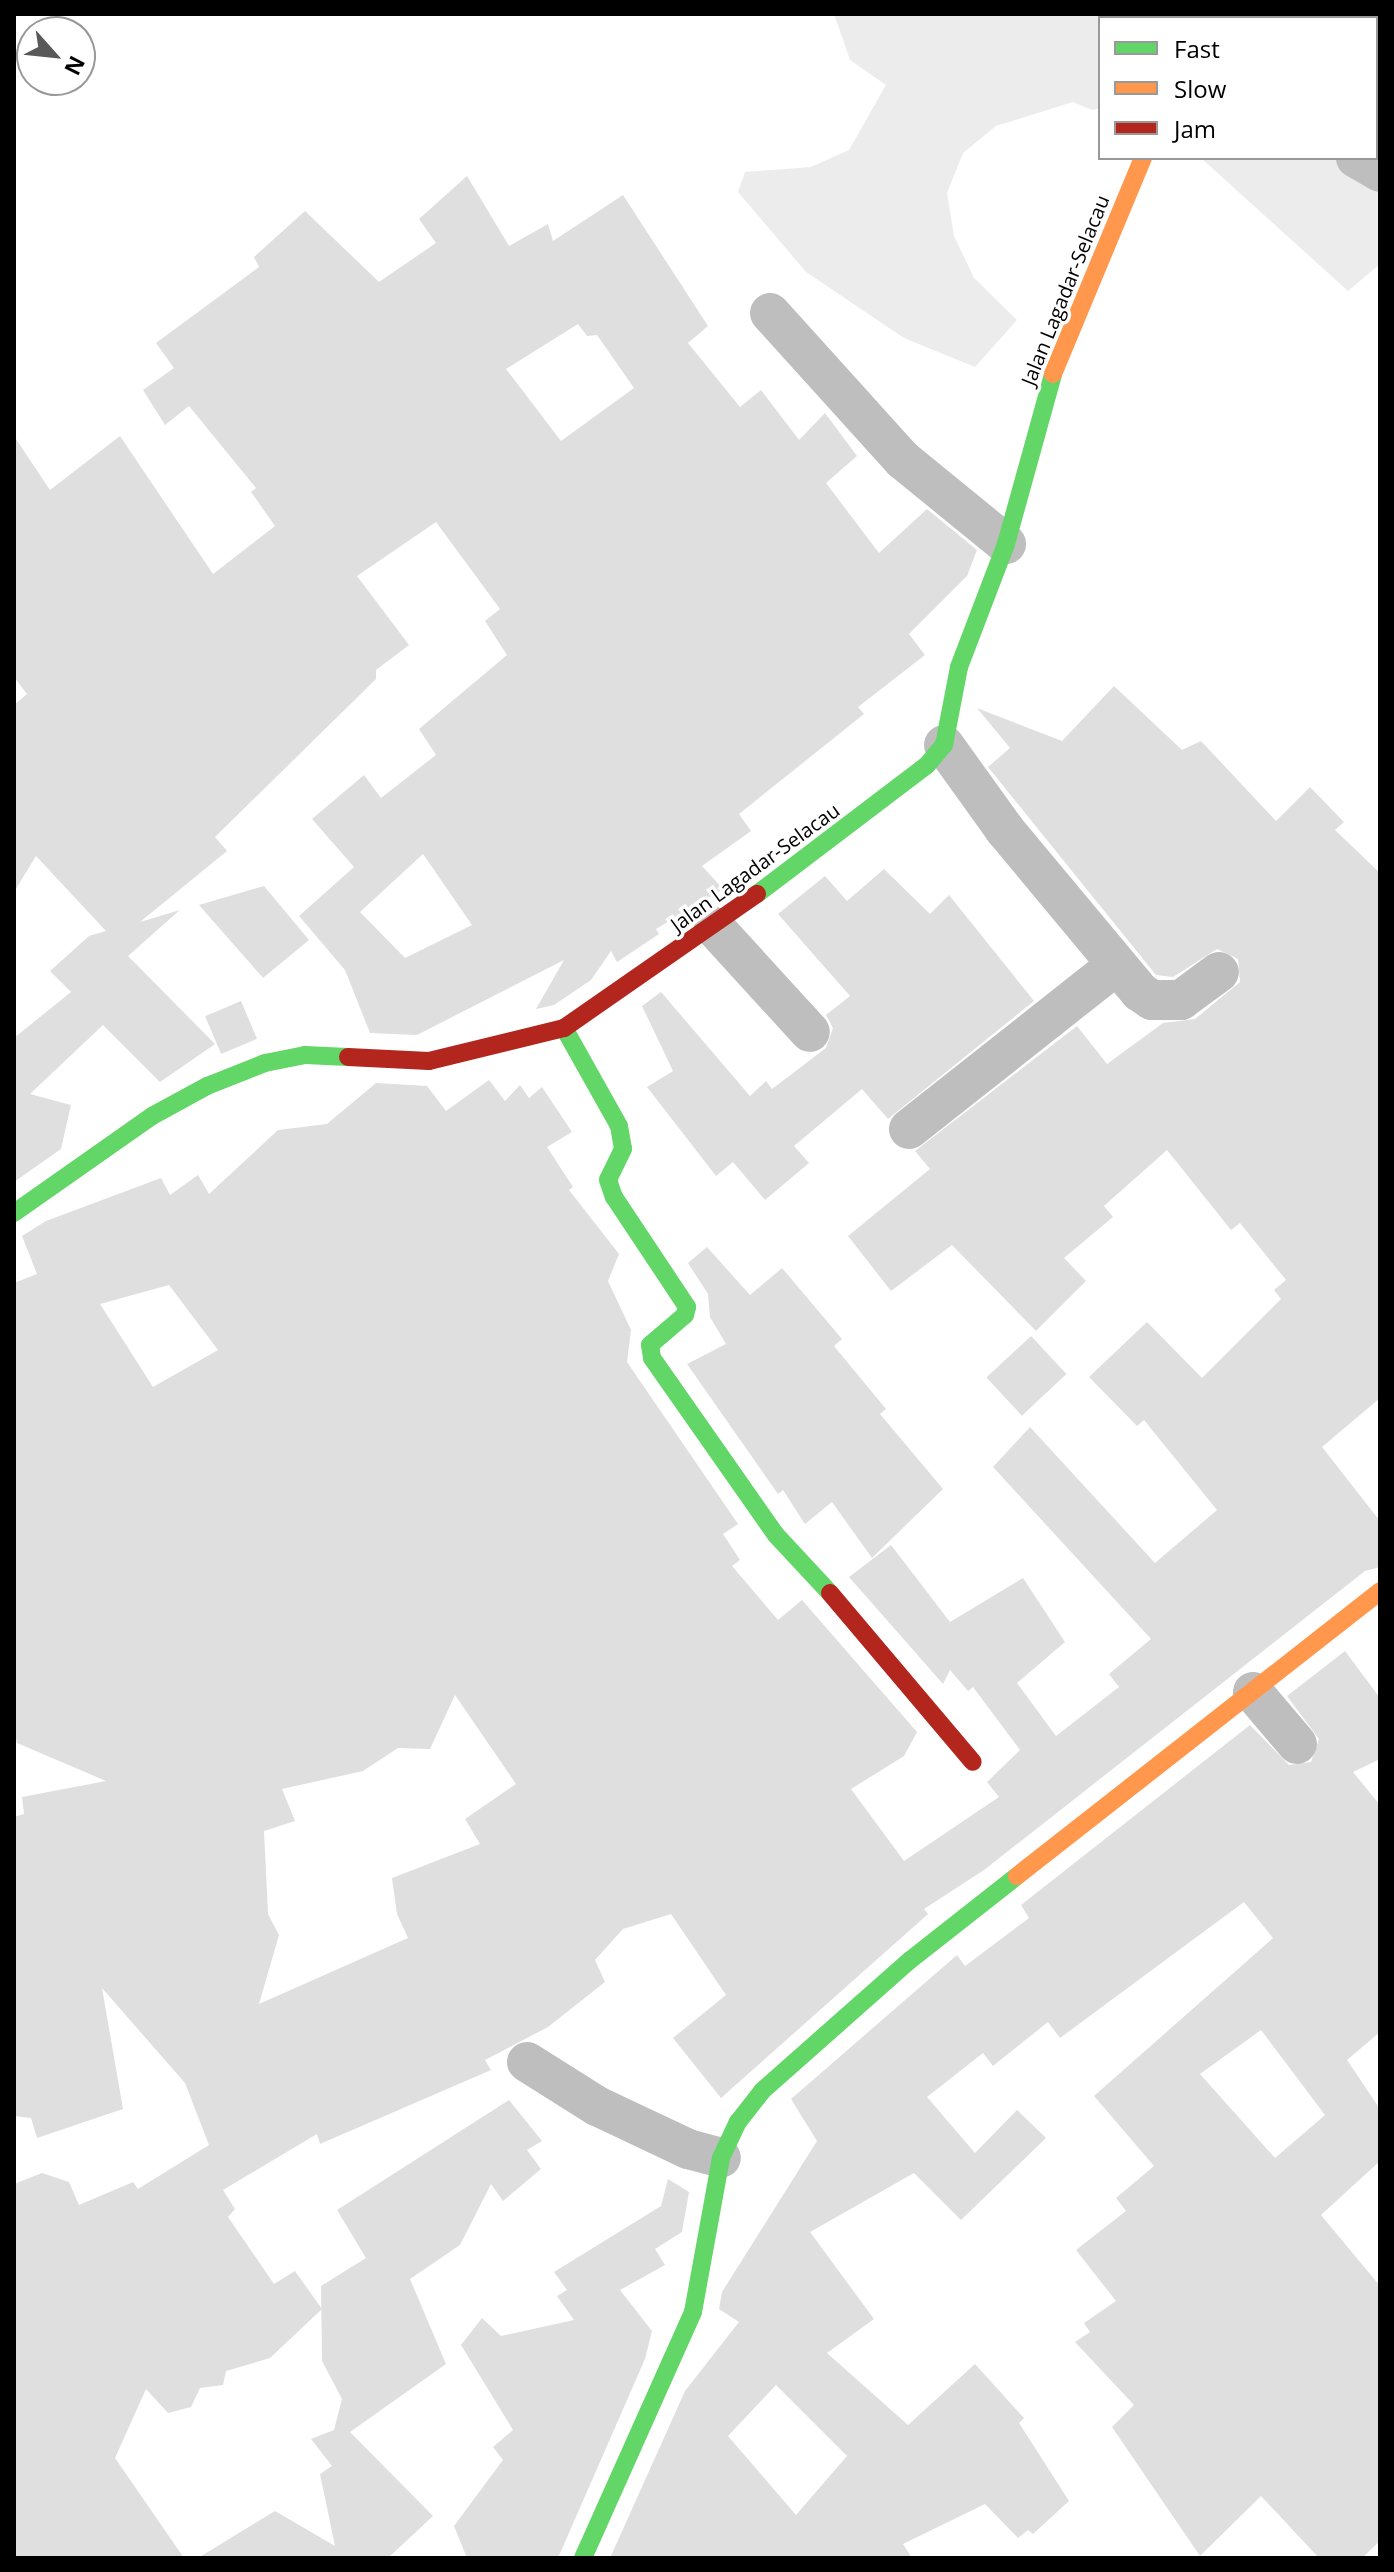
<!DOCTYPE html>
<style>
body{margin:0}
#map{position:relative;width:1394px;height:2572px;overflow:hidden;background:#fff;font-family:"Open Sans",sans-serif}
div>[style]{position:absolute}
.green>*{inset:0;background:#ececec}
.building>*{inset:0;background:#dfdfdf;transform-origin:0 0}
.street>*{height:40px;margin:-20px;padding:0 20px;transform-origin:20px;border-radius:20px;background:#bebebe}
.fast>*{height:18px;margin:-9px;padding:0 9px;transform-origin:9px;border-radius:9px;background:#63d668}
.slow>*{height:18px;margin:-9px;padding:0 9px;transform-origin:9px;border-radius:9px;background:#ff974d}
.jam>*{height:18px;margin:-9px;padding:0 9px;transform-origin:9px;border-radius:9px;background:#b3261e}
span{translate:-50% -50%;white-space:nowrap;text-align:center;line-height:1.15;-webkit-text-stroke:7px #fff;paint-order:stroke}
.street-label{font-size:20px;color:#000}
.frame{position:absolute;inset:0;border:16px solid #000;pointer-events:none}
.legend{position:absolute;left:1098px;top:16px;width:280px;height:144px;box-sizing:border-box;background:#fff;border:2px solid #999;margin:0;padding:10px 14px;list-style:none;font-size:24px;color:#000}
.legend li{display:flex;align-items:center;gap:16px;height:40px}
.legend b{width:40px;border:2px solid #999}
.north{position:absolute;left:16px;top:16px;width:80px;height:80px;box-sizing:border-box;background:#fff;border:2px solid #999;border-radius:50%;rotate:117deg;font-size:22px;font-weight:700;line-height:32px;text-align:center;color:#000}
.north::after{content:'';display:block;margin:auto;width:28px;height:36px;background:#595959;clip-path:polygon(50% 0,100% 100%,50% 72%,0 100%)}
</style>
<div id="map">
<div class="green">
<div style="clip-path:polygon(834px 14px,1132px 14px,1133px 18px,1100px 18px,1100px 108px,1092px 110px,1073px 102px,996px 126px,963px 153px,947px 193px,954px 236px,974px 278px,1017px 320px,975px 367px,904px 338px,806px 272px,738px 192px,745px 172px,811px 167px,849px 150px,886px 85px,850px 60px)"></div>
<div style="clip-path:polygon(1215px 14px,1380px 14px,1380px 264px,1348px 291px,1201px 158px,1376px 158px,1376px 18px,1214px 18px)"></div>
</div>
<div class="building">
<div style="clip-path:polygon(evenodd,467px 176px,509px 246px,548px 224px,553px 241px,623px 195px,708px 326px,688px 343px,740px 407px,761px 390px,799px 440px,825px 413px,857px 456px,826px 483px,879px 553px,927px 509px,977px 550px,967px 576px,909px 634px,925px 655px,858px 707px,864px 714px,739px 814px,751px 831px,702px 866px,723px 889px,656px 929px,659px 934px,617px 962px,611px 951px,591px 980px,554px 1005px,536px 1009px,564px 960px,417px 1035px,370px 1033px,345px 970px,299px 916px,354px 867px,312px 819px,364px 775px,381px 798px,436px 755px,419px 729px,507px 655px,485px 621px,500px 609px,436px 522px,357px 576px,409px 645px,376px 670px,376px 679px,215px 837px,227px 851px,140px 922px,180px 910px,128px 956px,215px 1044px,160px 1082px,103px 1025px,30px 1094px,71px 1105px,61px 1149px,14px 1182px,14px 1038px,71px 992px,50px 971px,89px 936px,106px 931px,36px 856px,14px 892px,14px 705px,27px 694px,14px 677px,14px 436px,50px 490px,120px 436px,213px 574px,275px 526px,251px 492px,256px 488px,189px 406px,165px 425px,143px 390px,174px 368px,156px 343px,259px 267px,254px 257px,305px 211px,379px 282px,436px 243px,419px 219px,467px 176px,578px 324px,587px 336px,597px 335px,634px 388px,561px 441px,506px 369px,578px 324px,467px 176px,423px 854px,472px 925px,405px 958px,360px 912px,423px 854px)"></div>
<div style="clip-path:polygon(evenodd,1114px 686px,1182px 750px,1201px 741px,1276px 821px,1310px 787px,1344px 822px,1335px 830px,1380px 873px,1380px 1398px,1322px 1447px,1380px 1521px,1380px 1567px,1365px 1571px,984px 1870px,924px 1909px,928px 1914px,721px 2098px,673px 2038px,726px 1995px,671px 1914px,623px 1929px,595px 1960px,605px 1982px,548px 2027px,485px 2060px,491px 2070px,320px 2144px,317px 2134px,223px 2190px,235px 2209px,228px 2217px,274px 2284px,295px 2271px,322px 2309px,270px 2358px,226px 2371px,223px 2385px,200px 2388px,191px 2407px,168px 2413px,146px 2389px,115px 2458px,184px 2558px,14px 2558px,14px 2184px,42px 2173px,69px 2182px,79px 2205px,133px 2182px,138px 2189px,209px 2145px,185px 2083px,102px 1988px,123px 2109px,37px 2138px,31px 2118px,14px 2116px,14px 1817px,24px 1814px,22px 1797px,106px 1781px,17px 1743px,14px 1730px,14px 1283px,37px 1274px,22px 1236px,46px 1221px,161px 1178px,170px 1195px,198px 1175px,209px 1194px,278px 1130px,327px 1124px,376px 1083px,427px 1086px,446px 1111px,489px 1080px,505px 1101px,520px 1085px,529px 1098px,542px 1087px,572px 1132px,547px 1147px,573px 1187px,569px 1190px,619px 1254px,608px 1281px,631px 1330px,627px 1362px,738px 1524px,723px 1534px,740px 1560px,732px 1566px,778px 1620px,802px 1600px,917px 1732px,904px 1756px,851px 1789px,904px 1861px,999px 1797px,987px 1782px,1020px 1750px,973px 1687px,968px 1691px,950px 1670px,943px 1684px,849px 1577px,891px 1545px,950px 1622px,1023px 1578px,1065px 1642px,1017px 1683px,1056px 1736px,1119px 1687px,1109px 1674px,1151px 1639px,993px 1467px,1030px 1427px,1155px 1563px,1217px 1510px,1144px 1420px,1137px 1426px,1089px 1377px,1147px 1322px,1202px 1378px,1281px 1299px,1274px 1290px,1286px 1280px,1240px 1223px,1231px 1230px,1167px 1150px,1104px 1206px,1113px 1217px,1064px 1258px,1086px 1281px,1036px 1331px,952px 1245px,891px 1291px,848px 1236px,930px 1169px,915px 1151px,1077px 1026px,1107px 1064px,1163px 1023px,1195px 1019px,1240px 982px,1238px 959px,1217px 949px,1173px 977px,1156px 975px,988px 767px,1010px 748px,977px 708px,1062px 741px,1114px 686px,169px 1285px,218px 1350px,153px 1387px,100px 1304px,169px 1285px,1114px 686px,455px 1695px,516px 1784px,465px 1819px,480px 1844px,392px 1878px,397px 1914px,408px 1938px,259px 2004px,279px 1935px,268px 1914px,264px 1831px,295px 1821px,282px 1789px,363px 1771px,398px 1748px,430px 1749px,455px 1695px)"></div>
<div style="clip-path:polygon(884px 869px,930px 914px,949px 895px,1034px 1001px,888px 1119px,862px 1089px,794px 1146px,809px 1163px,765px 1200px,733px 1162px,716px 1176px,647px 1087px,673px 1071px,642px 1006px,661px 992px,750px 1096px,766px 1081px,772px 1089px,826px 1048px,833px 1028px,826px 1015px,850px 996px,778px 914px,825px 876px,847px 901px)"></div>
<div style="clip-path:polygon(264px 886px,309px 940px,263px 978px,199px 905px)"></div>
<div style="left:241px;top:1001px;width:41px;height:39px;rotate:67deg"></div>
<div style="clip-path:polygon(707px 1247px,750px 1295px,782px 1268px,842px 1339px,834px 1346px,886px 1409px,880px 1414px,943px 1489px,872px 1558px,832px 1502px,805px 1524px,783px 1490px,778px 1494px,687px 1364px,726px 1344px,710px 1317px,708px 1294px,688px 1263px)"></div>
<div style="left:1031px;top:1336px;width:52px;height:61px;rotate:47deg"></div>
<div style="clip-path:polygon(evenodd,1345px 1651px,1380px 1698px,1380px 1759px,1353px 1772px,1380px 1805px,1380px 2032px,1347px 2060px,1380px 2109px,1380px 2161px,1321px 2215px,1380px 2286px,1380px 2541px,1362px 2558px,1319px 2558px,1261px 2496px,1200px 2556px,1112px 2427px,1134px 2405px,1075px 2342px,1090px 2332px,1084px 2323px,1116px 2301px,1076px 2250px,1126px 2211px,1116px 2198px,1154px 2166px,1094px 2096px,1273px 1938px,1244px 1902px,1060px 2038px,1048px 2022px,993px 2066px,983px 2053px,927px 2097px,975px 2153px,1017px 2110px,1046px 2138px,961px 2220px,914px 2173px,810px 2232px,874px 2319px,827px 2353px,908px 2425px,975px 2364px,1024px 2418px,1019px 2423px,1069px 2501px,1033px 2534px,1028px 2530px,1018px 2538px,985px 2504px,903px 2544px,912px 2558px,610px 2558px,685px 2391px,739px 2322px,719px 2309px,722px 2292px,817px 2141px,791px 2099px,957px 1955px,965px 1966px,1029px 1918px,1021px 1905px,1250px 1725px,1289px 1765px,1311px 1762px,1319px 1739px,1287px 1696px,1345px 1651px,1261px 2030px,1325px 2115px,1275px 2158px,1200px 2074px,1261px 2030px,1345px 1651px,776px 2385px,847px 2456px,796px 2515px,728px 2436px,776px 2385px)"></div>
<div style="clip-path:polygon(509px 2100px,542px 2141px,527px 2150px,541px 2169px,503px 2201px,491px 2184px,460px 2245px,410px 2279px,446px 2364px,350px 2432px,433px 2516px,388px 2558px,198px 2558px,275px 2511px,335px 2546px,320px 2474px,332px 2466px,311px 2439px,334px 2430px,342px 2399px,322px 2361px,321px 2286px,366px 2258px,337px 2210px)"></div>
<div style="clip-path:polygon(668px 2179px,689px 2192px,682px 2232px,655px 2249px,665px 2265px,620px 2290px,652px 2331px,645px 2359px,558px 2558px,467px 2558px,454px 2526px,503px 2460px,493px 2447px,513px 2430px,461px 2345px,482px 2318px,501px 2336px,574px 2320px,557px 2296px,567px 2290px,554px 2272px,661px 2206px)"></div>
</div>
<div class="street">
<div style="left:1356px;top:158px;width:28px;rotate:30deg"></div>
<div style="left:770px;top:313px;width:198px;rotate:47.9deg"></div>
<div style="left:903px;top:460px;width:133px;rotate:39.2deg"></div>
<div style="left:944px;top:745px;width:105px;rotate:54.3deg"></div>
<div style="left:1005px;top:830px;width:211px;rotate:50.2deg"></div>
<div style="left:1140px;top:992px;width:14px;rotate:34deg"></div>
<div style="left:1152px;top:1000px;width:29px"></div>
<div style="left:1181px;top:1000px;width:47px;rotate:-36.4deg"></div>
<div style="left:714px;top:927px;width:142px;rotate:47.6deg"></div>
<div style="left:909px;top:1129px;width:265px;rotate:-38.3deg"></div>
<div style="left:1253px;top:1692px;width:68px;rotate:49.8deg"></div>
<div style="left:527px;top:2062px;width:83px;rotate:32.2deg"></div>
<div style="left:597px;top:2106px;width:101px;rotate:25.3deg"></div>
<div style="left:688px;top:2149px;width:34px;rotate:15deg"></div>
</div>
<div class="fast">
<div style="left:757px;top:894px;width:213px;rotate:-37.2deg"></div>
<div style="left:927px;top:765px;width:26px;rotate:-50deg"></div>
<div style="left:944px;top:745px;width:79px;rotate:-79.1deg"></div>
<div style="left:959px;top:667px;width:132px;rotate:-69.1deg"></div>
<div style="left:1006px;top:544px;width:176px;rotate:-74.5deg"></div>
<div style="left:564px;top:1028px;width:112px;rotate:60.7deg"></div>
<div style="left:619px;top:1126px;width:23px;rotate:80deg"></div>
<div style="left:623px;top:1149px;width:34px;rotate:116deg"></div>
<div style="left:608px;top:1180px;width:18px;rotate:71deg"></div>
<div style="left:614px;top:1197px;width:132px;rotate:56.4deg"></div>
<div style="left:687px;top:1307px;width:8px;rotate:104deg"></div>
<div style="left:685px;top:1315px;width:46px;rotate:139.4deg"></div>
<div style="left:650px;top:1345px;width:13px;rotate:81deg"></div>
<div style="left:652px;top:1358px;width:216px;rotate:55deg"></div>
<div style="left:776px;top:1535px;width:79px;rotate:47deg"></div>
<div style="left:14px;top:1213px;width:169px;rotate:-35.1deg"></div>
<div style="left:152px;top:1116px;width:63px;rotate:-28.6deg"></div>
<div style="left:207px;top:1086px;width:62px;rotate:-21.6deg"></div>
<div style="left:265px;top:1063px;width:41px;rotate:-11.3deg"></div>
<div style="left:305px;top:1055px;width:43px;rotate:2.7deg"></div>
<div style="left:583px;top:2558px;width:269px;rotate:-65.9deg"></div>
<div style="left:693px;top:2312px;width:157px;rotate:-79.7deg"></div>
<div style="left:721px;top:2158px;width:40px;rotate:-65deg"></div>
<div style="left:738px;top:2122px;width:39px;rotate:-52deg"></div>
<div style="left:762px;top:2091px;width:196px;rotate:-41.5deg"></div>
<div style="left:909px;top:1961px;width:137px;rotate:-38.2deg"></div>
</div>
<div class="slow">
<div style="left:1053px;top:374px;width:234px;rotate:-67.4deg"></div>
<div style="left:1017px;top:1876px;width:462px;rotate:-38.1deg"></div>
</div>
<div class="jam">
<div style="left:1195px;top:18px;width:4px;rotate:-76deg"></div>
<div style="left:348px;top:1057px;width:81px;rotate:2.8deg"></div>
<div style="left:429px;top:1061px;width:139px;rotate:-13.7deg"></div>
<div style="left:564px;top:1028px;width:235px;rotate:-34.8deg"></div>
<div style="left:830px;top:1593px;width:221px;rotate:49.8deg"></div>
</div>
<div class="street-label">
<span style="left:1065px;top:290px;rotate:-68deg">Jalan Lagadar-Selacau</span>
<span style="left:755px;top:867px;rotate:-36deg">Jalan Lagadar-Selacau</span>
</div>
<div class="frame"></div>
<ul class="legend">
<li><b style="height:10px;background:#63d668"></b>Fast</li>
<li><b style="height:10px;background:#ff974d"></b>Slow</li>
<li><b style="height:10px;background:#b3261e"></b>Jam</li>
</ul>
<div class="north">N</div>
</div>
